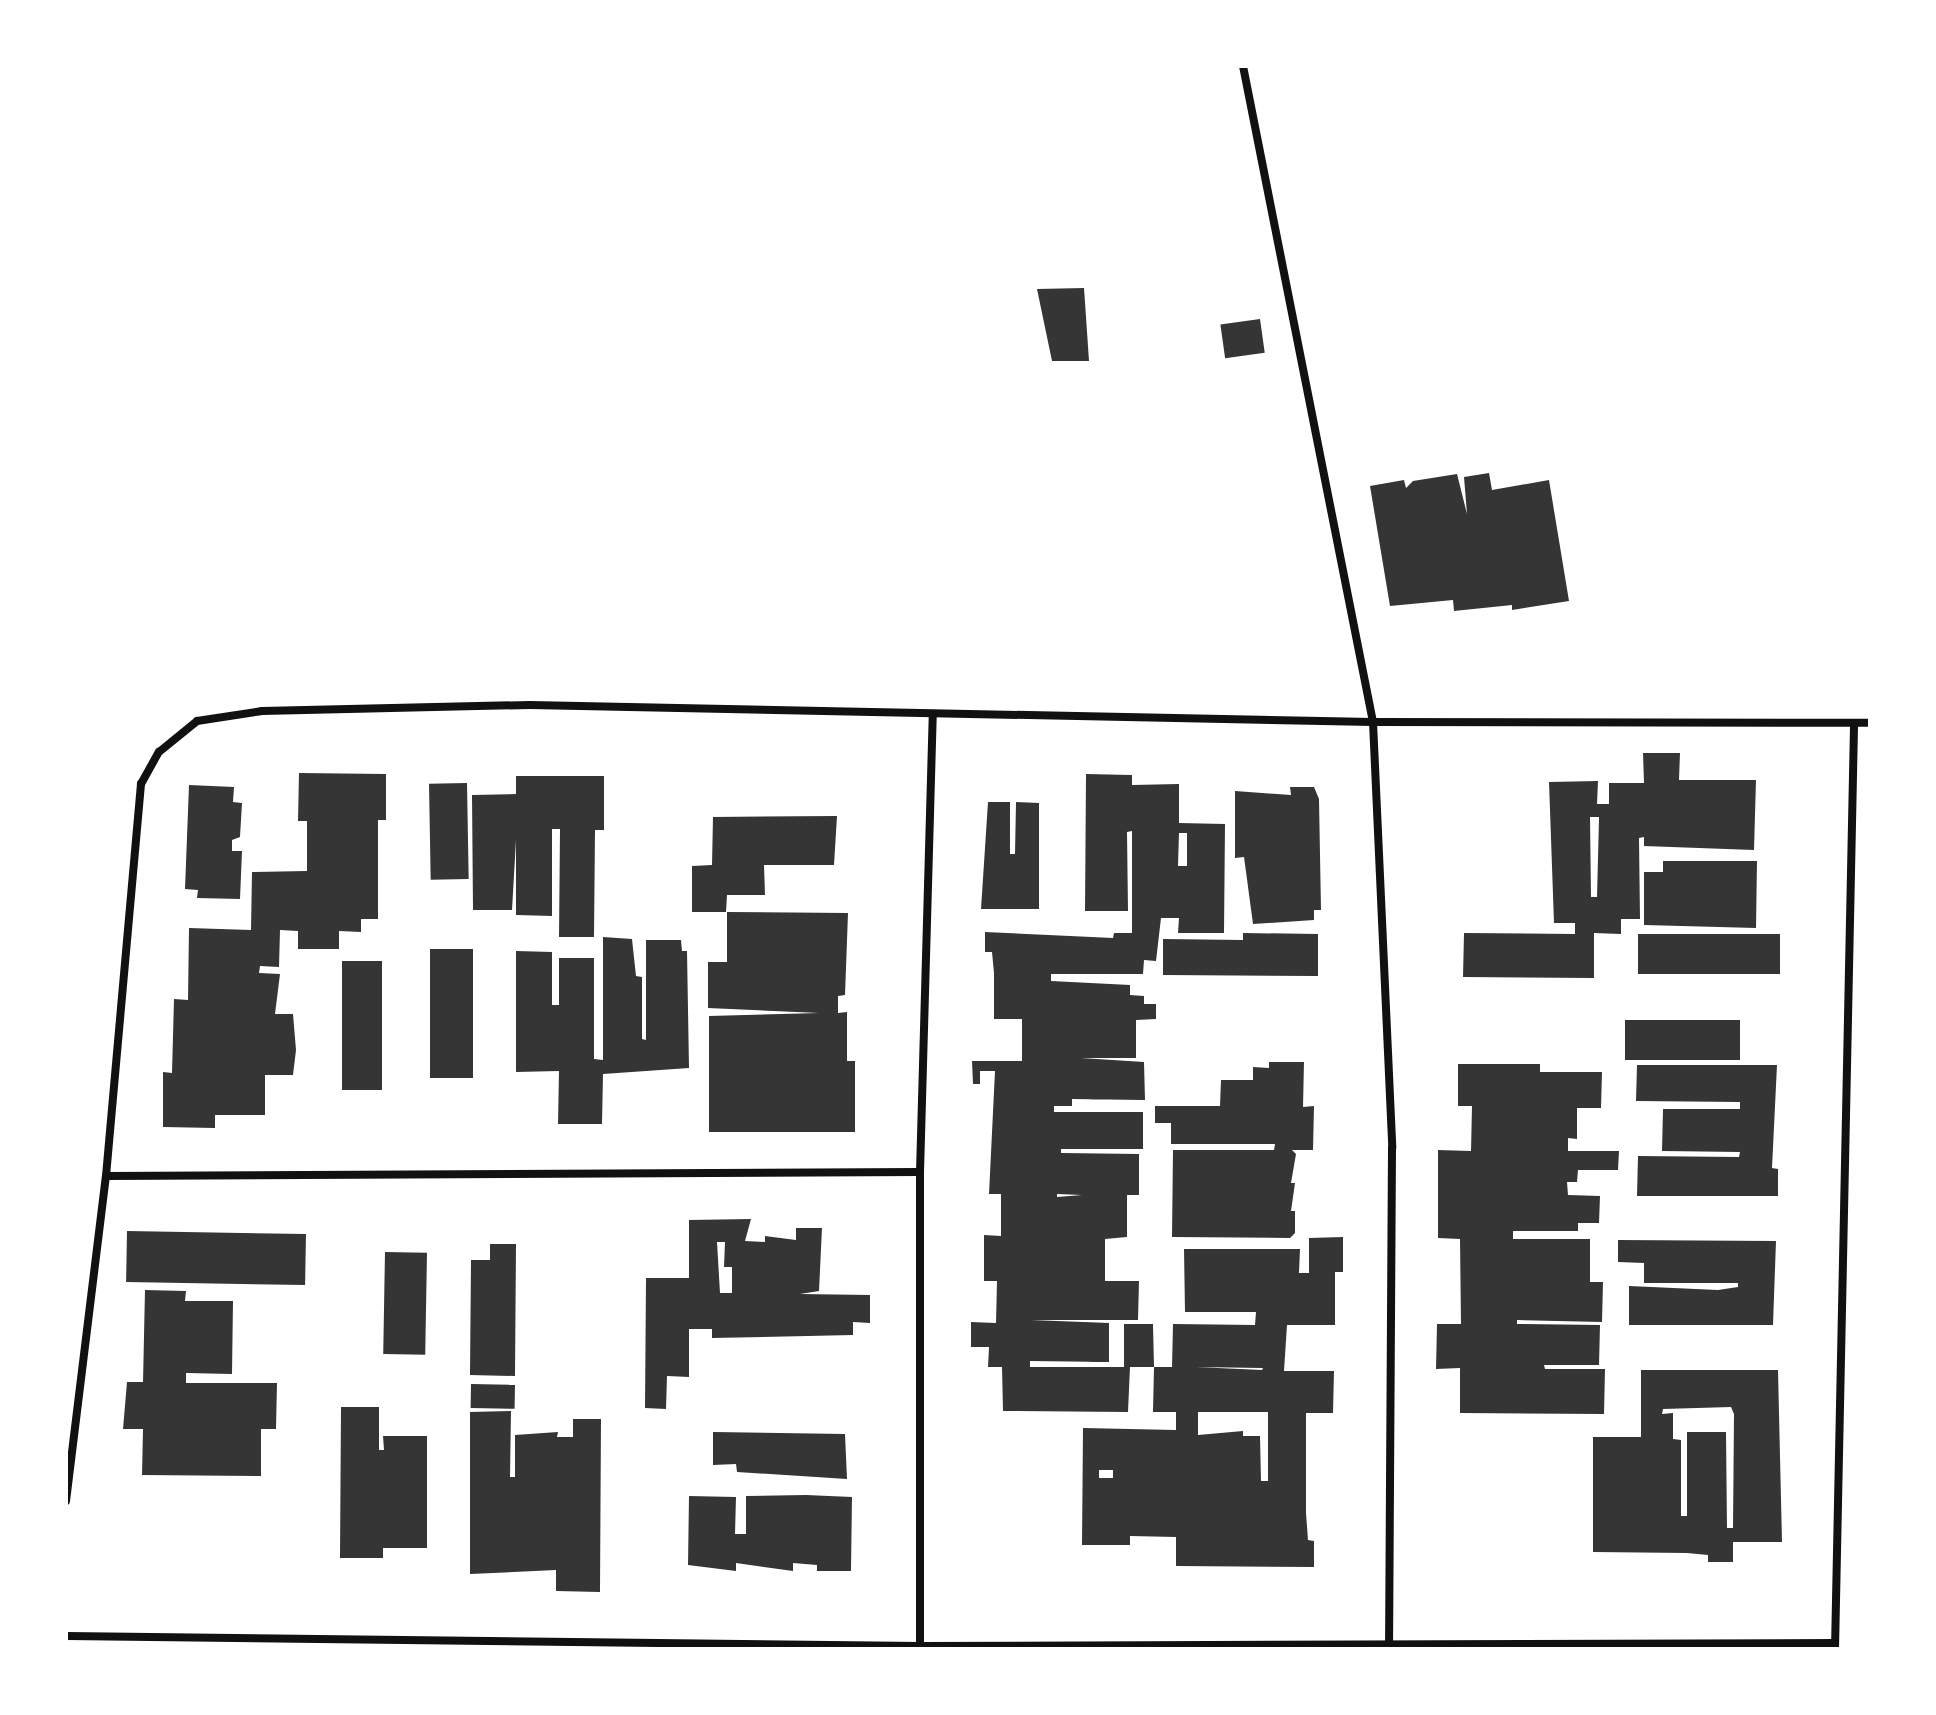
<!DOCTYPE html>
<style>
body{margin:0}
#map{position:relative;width:1936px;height:1715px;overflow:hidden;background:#fff;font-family:Arial,sans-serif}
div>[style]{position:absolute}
.building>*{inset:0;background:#353535;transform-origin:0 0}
.minor>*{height:8px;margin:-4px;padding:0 4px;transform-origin:4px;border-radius:4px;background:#111}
span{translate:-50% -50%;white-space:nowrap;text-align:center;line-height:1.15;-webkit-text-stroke:6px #fff;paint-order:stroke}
.frame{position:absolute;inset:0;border:68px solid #fff;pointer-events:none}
</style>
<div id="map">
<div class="building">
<div style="clip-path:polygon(1084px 288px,1089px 361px,1052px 361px,1037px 289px)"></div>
<div style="left:1260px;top:319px;width:34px;height:40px;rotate:82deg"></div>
<div style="clip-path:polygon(1489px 473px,1492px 490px,1549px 480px,1569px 601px,1512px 610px,1512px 605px,1454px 611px,1453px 600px,1390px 606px,1370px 486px,1404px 480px,1406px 488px,1413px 481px,1457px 474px,1467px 514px,1464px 477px)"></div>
<div style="clip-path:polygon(evenodd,1643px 753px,1680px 753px,1679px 780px,1756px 780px,1754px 850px,1644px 846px,1644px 837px,1639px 838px,1640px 919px,1621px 919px,1621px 934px,1594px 933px,1594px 978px,1463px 977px,1464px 933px,1575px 934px,1575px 923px,1554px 923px,1549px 782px,1598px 781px,1597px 804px,1609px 804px,1609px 783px,1644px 783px,1643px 753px,1590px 817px,1599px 817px,1599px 819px,1597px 897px,1591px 897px,1590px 817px)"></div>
<div style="clip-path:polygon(299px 773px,386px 774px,386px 820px,378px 820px,378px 919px,361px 919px,361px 932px,339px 931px,339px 949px,298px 949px,298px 931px,280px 930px,279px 967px,260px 966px,259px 973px,280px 974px,275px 1014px,293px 1014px,296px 1050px,293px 1075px,265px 1075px,265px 1115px,215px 1115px,215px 1128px,163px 1127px,163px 1072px,172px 1073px,174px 999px,188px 1000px,189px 928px,251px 930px,252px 872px,307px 871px,307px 821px,298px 821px)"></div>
<div style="clip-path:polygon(evenodd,1086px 774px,1132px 775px,1132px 785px,1179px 784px,1179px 823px,1225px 824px,1224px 933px,1178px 933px,1179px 918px,1161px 918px,1156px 961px,1144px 960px,1143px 974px,1051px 974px,1051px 981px,1130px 985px,1130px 995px,1144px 996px,1144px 1004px,1156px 1004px,1156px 1019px,1136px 1020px,1136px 1058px,1081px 1058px,1144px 1062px,1145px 1100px,1072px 1099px,1072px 1106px,1054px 1106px,1054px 1112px,1143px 1112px,1143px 1149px,1061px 1149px,1061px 1153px,1139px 1154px,1139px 1195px,1127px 1195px,1127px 1237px,1105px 1239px,1105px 1281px,1139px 1281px,1138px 1320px,1031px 1320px,1109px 1323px,1109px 1362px,1030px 1361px,1030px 1367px,1124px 1367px,1124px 1324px,1153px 1324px,1154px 1367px,1172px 1367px,1173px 1324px,1255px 1325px,1256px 1312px,1185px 1312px,1184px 1249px,1300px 1249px,1299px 1273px,1309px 1273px,1309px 1238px,1343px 1237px,1343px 1272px,1335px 1272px,1335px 1325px,1287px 1325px,1284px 1371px,1334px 1371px,1333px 1413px,1306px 1413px,1306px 1513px,1308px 1540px,1314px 1541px,1314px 1567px,1176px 1566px,1176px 1537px,1130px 1536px,1130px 1545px,1082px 1545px,1083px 1428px,1176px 1430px,1176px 1412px,1153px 1412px,1154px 1367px,1130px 1367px,1128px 1412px,1003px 1411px,1002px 1367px,988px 1367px,989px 1347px,971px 1347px,971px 1322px,996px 1323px,997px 1281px,984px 1281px,984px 1235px,1001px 1236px,1001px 1194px,989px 1194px,995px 1071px,980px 1071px,980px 1084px,973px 1084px,972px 1061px,1022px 1061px,1022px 1019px,994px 1019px,994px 973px,992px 952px,985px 952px,985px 932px,1113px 938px,1114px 933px,1132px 933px,1132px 831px,1127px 832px,1128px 911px,1085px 911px,1086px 774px,1179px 833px,1187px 833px,1187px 866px,1178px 866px,1179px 833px,1086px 774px,1057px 1194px,1082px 1195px,1057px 1197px,1057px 1194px,1086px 774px,1196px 1367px,1263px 1368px,1262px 1370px,1196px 1367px,1086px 774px,1198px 1412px,1268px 1412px,1268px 1481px,1261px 1481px,1260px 1436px,1243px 1436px,1243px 1431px,1198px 1435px,1198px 1412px,1086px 774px,1099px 1470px,1113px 1470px,1113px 1478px,1099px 1478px,1099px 1470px)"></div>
<div style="clip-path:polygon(516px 776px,604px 776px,604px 830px,595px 830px,594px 937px,559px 937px,560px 829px,552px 829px,552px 916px,516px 915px,516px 840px,512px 910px,473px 910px,472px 795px,516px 794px)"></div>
<div style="left:467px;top:783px;width:96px;height:38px;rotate:89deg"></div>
<div style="clip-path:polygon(189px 785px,234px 787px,233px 802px,242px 803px,240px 837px,232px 840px,232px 851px,242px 851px,240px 899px,197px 898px,198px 890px,185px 889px)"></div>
<div style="clip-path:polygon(1290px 787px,1314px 787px,1319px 799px,1321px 910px,1314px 910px,1314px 920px,1253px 924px,1244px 857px,1235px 858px,1235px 791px,1291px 795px)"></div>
<div style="clip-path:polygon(988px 802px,1010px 802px,1010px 854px,1015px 854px,1016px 802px,1039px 803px,1039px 909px,981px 909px)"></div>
<div style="clip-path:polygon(837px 816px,834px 865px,764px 865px,765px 895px,727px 895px,726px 912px,692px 912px,692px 866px,712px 865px,713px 817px)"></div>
<div style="clip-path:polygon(1663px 861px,1757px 861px,1756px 928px,1644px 925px,1644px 872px,1663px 872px)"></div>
<div style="clip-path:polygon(727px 912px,848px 913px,845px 995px,838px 996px,838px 1013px,847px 1012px,847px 1061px,855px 1061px,855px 1132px,709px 1132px,709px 1016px,819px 1013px,708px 1008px,708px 962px,727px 962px)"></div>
<div style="clip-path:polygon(1243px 933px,1318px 934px,1318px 976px,1163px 975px,1163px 939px,1243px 940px)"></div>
<div style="left:1638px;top:934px;width:142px;height:40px"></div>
<div style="clip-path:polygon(603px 937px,632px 939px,636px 976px,642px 977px,642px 1039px,646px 1040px,646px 940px,681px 940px,682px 951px,687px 951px,689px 1068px,603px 1074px,602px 1124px,558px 1124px,559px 1071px,516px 1072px,516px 951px,552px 952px,552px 1005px,559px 1005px,559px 958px,594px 958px,594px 1059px,603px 1060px)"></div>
<div style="left:430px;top:949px;width:43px;height:129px"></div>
<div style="left:342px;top:961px;width:40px;height:129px"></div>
<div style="left:1625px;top:1020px;width:115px;height:40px"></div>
<div style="clip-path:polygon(1269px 1062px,1304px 1062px,1303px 1107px,1314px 1106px,1313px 1150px,1292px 1150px,1296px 1154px,1291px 1183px,1295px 1183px,1291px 1211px,1295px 1211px,1295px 1233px,1290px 1238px,1172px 1237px,1173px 1150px,1274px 1150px,1275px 1144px,1171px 1144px,1171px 1123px,1155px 1123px,1155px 1106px,1220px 1106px,1221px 1080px,1253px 1080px,1253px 1067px,1269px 1068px)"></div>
<div style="clip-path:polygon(1458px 1064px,1540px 1064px,1540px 1072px,1602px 1072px,1601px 1108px,1577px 1108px,1577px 1139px,1568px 1138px,1568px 1151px,1619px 1151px,1618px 1170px,1578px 1170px,1577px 1182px,1567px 1182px,1568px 1195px,1600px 1196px,1599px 1223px,1578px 1223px,1578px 1231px,1513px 1231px,1513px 1239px,1590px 1239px,1590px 1282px,1603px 1282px,1602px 1322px,1517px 1320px,1517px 1324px,1600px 1325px,1599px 1365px,1544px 1365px,1545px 1369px,1605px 1369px,1604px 1414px,1460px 1413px,1460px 1368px,1436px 1369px,1437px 1324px,1461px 1324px,1460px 1239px,1438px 1238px,1438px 1150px,1471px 1151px,1472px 1106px,1458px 1106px)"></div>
<div style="clip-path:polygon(1637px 1065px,1777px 1065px,1772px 1168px,1778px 1169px,1778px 1196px,1637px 1196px,1638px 1156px,1739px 1157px,1740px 1152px,1662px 1151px,1663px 1109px,1740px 1109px,1740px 1102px,1636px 1101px)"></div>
<div style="clip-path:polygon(evenodd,751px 1219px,745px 1241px,765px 1242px,765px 1236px,796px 1240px,796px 1228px,822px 1228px,819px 1291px,800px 1294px,870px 1295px,870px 1323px,853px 1322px,853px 1335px,712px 1338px,712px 1329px,689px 1329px,689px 1377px,667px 1376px,666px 1409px,645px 1408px,646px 1278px,689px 1278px,689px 1220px,751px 1219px,717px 1242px,725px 1242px,724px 1267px,732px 1267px,732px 1293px,720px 1293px,717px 1242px)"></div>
<div style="left:127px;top:1231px;width:179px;height:51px;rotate:1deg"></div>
<div style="clip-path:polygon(1618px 1240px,1776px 1241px,1773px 1325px,1629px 1325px,1629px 1286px,1718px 1290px,1738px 1287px,1738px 1283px,1644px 1283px,1644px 1263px,1618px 1262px)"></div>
<div style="clip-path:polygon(490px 1244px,516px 1244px,515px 1376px,470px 1375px,471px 1260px,490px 1260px)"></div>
<div style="left:385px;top:1252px;width:42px;height:102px;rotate:1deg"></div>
<div style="clip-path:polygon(145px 1290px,186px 1291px,185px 1301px,233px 1301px,232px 1374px,186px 1373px,186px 1383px,277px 1383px,276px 1429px,261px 1429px,261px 1476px,142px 1475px,143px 1429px,123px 1429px,127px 1382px,143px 1382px)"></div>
<div style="clip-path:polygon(evenodd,1641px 1370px,1778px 1370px,1782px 1542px,1733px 1542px,1733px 1562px,1708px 1562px,1708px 1555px,1687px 1553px,1593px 1552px,1593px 1437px,1641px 1437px,1641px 1370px,1731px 1407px,1734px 1414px,1733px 1528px,1727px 1528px,1726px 1432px,1687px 1432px,1687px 1516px,1681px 1516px,1681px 1440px,1673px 1439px,1673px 1413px,1662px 1414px,1663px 1409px,1731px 1407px)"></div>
<div style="left:471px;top:1384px;width:44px;height:24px;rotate:1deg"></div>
<div style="clip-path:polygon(341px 1407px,379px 1407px,379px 1450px,384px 1450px,383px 1436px,427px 1436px,427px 1548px,383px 1548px,383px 1558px,340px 1558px)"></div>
<div style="clip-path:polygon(511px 1411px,510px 1477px,515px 1477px,515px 1435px,558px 1432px,557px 1437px,573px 1437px,573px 1419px,601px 1419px,600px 1592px,556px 1591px,556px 1570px,470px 1574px,470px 1412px)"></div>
<div style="clip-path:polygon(713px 1432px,845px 1434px,847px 1479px,737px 1472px,736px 1464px,713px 1465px)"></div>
<div style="clip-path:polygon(806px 1495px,852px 1497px,851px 1571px,817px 1571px,817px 1565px,793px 1563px,793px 1571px,736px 1563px,736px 1571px,688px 1565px,689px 1496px,736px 1497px,735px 1534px,746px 1534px,746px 1496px)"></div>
</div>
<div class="minor">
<div style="left:1243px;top:66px;width:669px;rotate:78.79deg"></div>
<div style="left:1373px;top:722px;width:426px;rotate:87.4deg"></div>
<div style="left:1392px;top:1148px;width:500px;rotate:90.34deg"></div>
<div style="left:106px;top:1176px;width:814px;rotate:-0.28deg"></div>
<div style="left:66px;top:1501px;width:327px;rotate:-83deg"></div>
<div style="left:106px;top:1176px;width:394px;rotate:-84.9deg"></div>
<div style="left:141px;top:784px;width:37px;rotate:-61deg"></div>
<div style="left:159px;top:752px;width:49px;rotate:-39.2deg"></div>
<div style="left:197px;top:721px;width:66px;rotate:-8.7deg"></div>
<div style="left:262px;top:711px;width:268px;rotate:-1.3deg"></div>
<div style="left:530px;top:705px;width:843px;rotate:1.16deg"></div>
<div style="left:1373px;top:722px;width:497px;rotate:0.1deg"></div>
<div style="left:66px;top:1636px;width:854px;rotate:0.67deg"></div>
<div style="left:920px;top:1646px;width:915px;rotate:-0.19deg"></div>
<div style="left:920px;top:1649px;width:477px;rotate:-90deg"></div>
<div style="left:920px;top:1172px;width:457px;rotate:-88.4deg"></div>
<div style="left:1835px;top:1649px;width:926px;rotate:-88.82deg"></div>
</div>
<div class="frame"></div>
</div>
